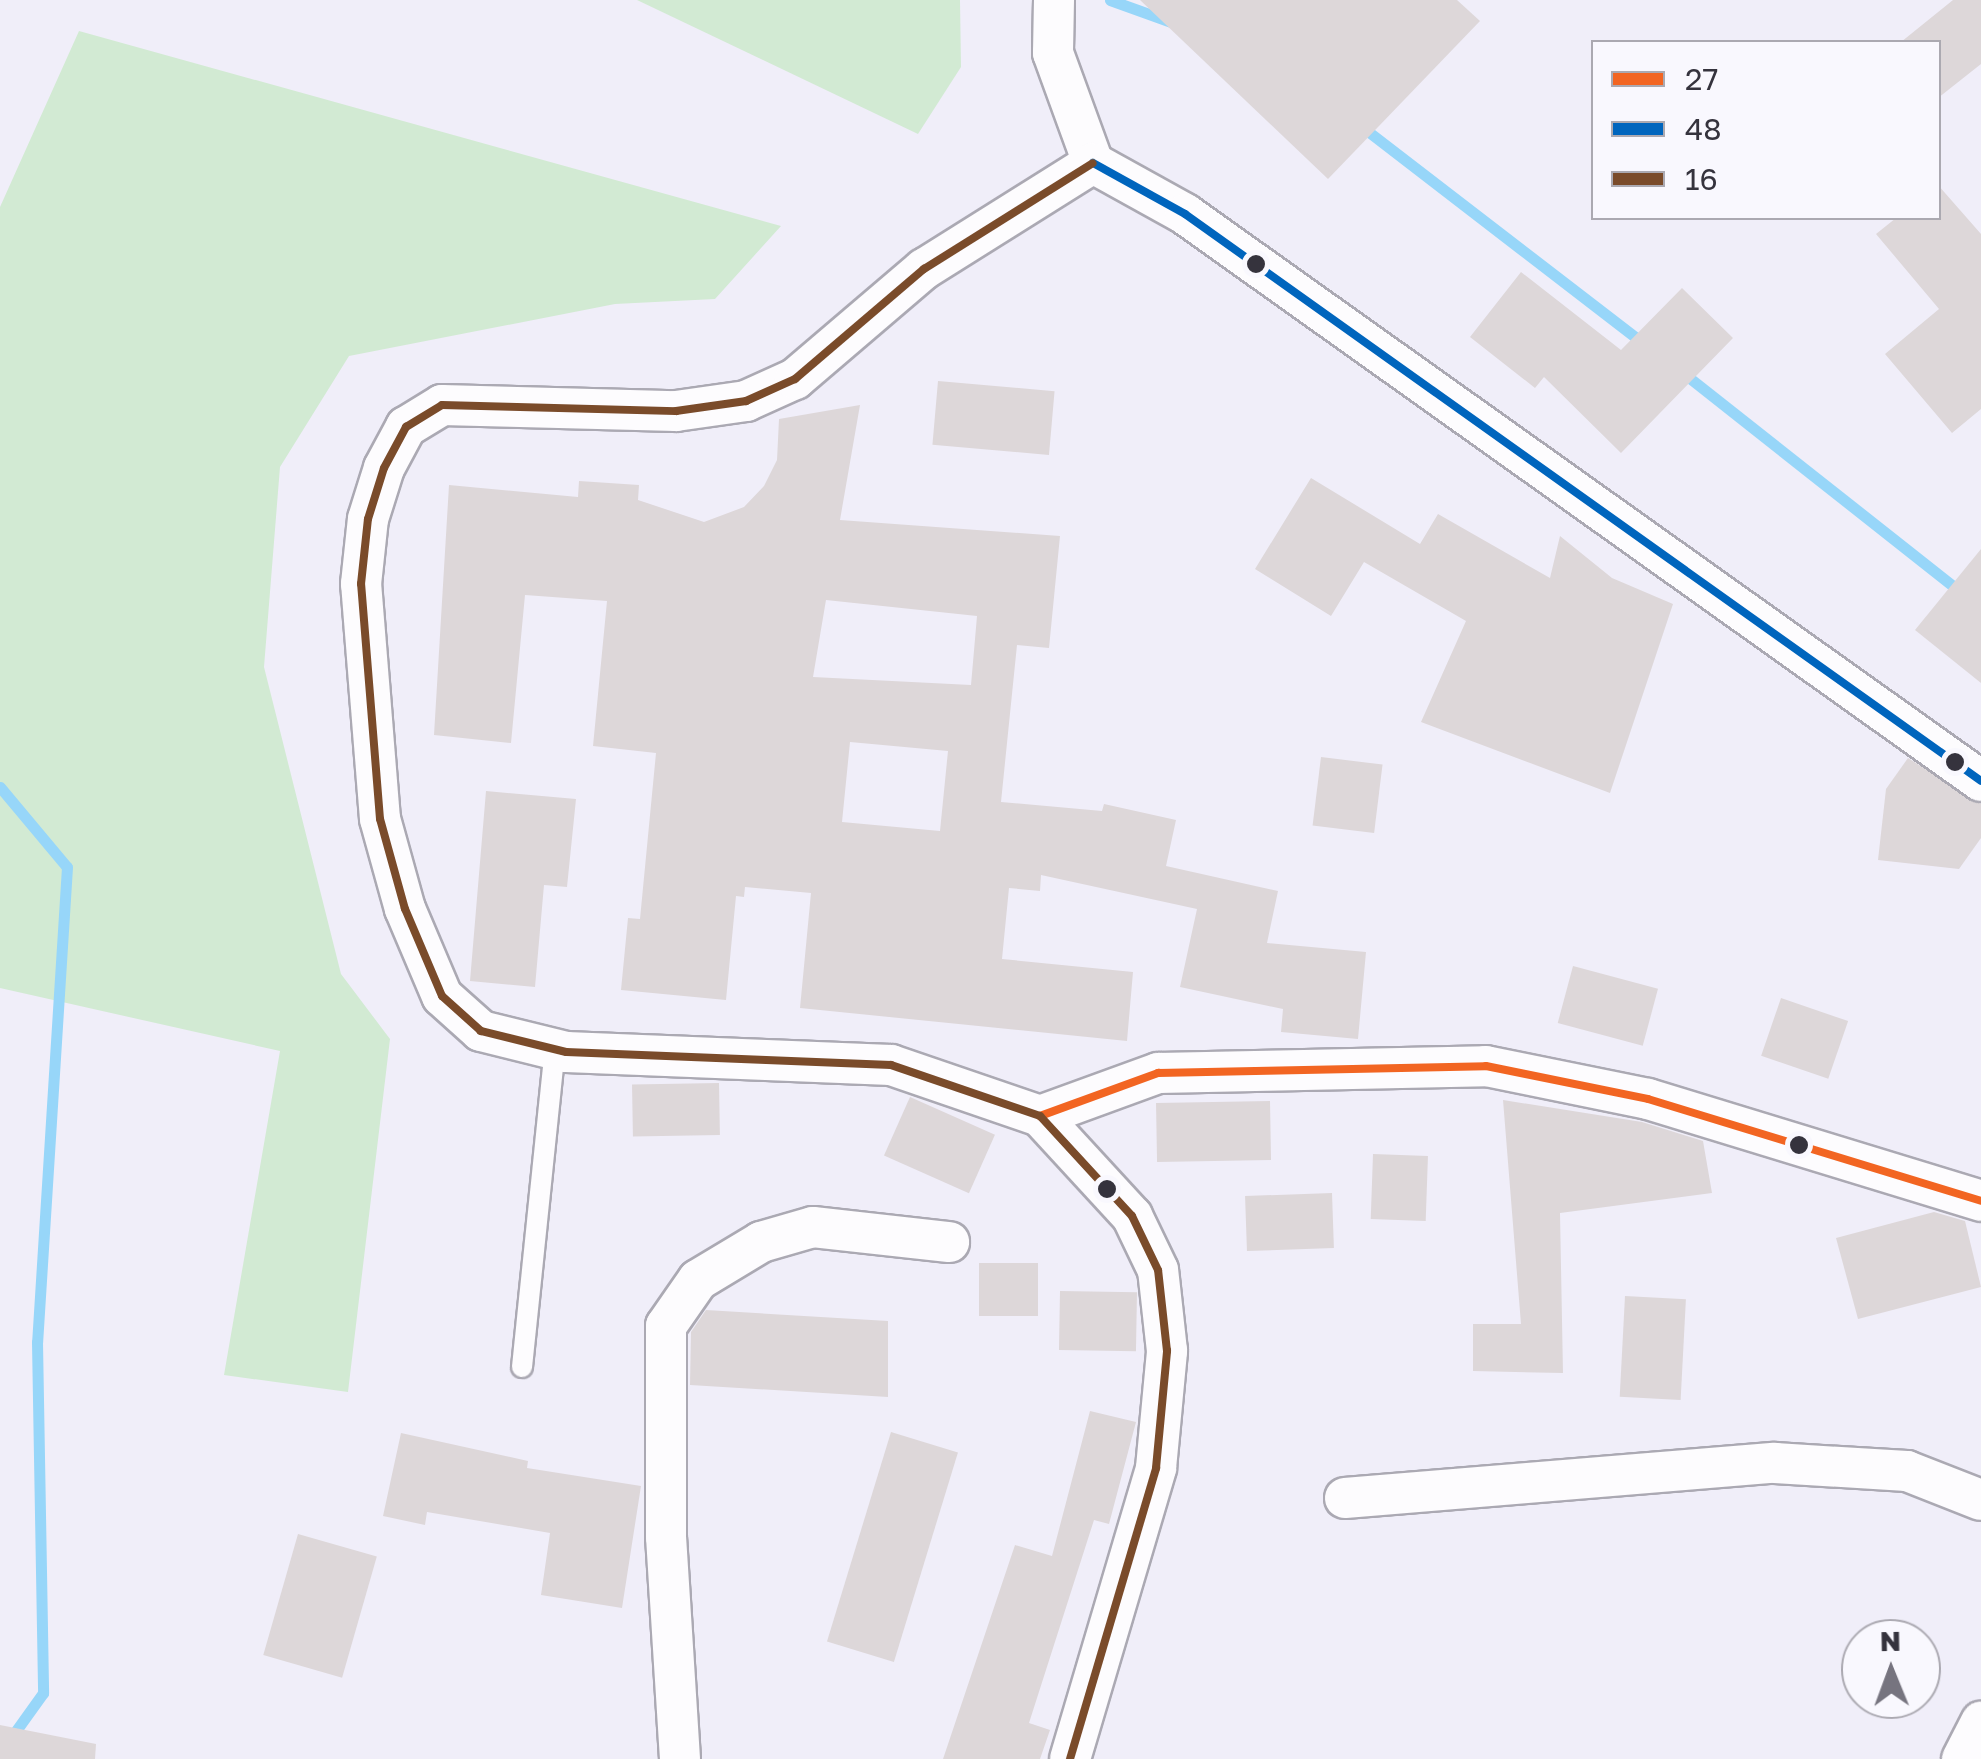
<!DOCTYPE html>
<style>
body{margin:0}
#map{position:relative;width:1981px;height:1759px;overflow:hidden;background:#f0eef9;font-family:"Golos Text",sans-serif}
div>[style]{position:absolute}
.green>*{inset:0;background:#d2ead3}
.stream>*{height:11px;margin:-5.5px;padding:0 5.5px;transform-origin:5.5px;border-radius:5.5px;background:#97d6f9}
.building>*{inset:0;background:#ddd7d9;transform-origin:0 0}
.roads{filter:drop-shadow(2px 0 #aba9b3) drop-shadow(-2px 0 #aba9b3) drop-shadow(0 2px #aba9b3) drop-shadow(0 -2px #aba9b3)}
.lane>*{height:20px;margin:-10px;padding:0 10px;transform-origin:10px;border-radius:10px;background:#fdfcfe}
.street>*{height:40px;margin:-20px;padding:0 20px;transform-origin:20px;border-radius:20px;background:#fdfcfe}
.bus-1>*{height:8px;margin:-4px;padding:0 4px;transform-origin:4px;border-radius:4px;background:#f26522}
.bus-2>*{height:8px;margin:-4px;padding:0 4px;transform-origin:4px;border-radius:4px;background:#0065bd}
.bus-3>*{height:8px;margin:-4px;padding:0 4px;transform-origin:4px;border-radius:4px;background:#7a4b2a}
.dots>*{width:28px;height:28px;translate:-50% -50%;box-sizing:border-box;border:5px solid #f9f8fe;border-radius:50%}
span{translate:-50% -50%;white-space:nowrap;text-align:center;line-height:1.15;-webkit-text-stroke:8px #f9f8fe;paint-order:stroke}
.legend{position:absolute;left:1591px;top:40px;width:350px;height:180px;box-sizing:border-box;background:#f9f8fe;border:2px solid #aba9b1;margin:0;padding:12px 18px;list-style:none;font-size:30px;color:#35333d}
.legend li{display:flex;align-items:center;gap:20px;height:50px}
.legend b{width:50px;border:2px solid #aba9b1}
.north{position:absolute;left:1841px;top:1619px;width:100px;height:100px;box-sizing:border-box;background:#f9f8fe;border:2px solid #aba9b1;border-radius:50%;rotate:359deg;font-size:28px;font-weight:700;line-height:40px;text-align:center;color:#35333d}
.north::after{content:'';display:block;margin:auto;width:35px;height:45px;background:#76747f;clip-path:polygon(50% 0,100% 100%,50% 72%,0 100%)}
</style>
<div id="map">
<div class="green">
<div style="clip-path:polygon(637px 0,960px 0,961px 67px,918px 134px)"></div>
<div style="clip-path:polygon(79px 31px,781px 226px,715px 299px,615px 304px,349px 356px,280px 467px,264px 667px,341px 974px,390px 1039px,348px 1392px,224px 1375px,280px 1051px,0 988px,0 207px)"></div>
</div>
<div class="stream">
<div style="left:1110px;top:0;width:65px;rotate:19.8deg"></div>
<div style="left:1361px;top:126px;width:356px;rotate:37.6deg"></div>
<div style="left:1682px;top:372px;width:381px;rotate:38.3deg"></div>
<div style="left:0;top:787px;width:104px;rotate:50.1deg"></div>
<div style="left:67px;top:867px;width:476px;rotate:93.6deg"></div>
<div style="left:37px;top:1342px;width:351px;rotate:89deg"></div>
<div style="left:43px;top:1693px;width:74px;rotate:125.6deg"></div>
</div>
<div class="building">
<div style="clip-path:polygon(1140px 0,1457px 0,1480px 21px,1328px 179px)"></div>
<div style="clip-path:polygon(1953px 0,1981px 0,1981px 64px,1938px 98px,1938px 42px,1901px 42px)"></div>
<div style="clip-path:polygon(1938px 185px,1981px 234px,1981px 409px,1952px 433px,1885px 354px,1939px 309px,1876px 234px,1896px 218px,1938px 218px)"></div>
<div style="clip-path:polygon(1521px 272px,1621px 350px,1682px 288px,1733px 338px,1621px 453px,1544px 377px,1535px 388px,1470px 337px)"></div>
<div style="left:938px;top:381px;width:117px;height:64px;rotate:5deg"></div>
<div style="clip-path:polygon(evenodd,860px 405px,840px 520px,1060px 536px,1049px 648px,1017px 645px,1001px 802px,1102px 811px,1104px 804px,1176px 820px,1166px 866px,1278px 891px,1267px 943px,1366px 952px,1358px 1039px,1281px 1032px,1283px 1009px,1180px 987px,1197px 909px,1041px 875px,1040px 891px,1009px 888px,1002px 959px,1133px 972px,1127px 1041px,800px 1008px,811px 893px,745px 887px,744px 897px,736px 896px,726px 1000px,621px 990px,628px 918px,640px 919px,656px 753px,593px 746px,607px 601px,525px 595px,511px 743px,434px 735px,449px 485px,578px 497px,579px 481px,639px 485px,638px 500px,704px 522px,744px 507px,764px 486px,777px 460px,779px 419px,860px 405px,826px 600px,977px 616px,971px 685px,813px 677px,826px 600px,860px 405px,850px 742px,948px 751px,940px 831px,842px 822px,850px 742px)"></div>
<div style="clip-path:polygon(1311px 478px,1420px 544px,1438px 514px,1550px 578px,1560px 536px,1612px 578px,1673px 604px,1610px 793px,1421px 722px,1466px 621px,1364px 562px,1331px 616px,1255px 569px)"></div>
<div style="clip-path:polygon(1981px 549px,1981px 683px,1915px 630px)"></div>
<div style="left:1321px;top:757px;width:62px;height:69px;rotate:7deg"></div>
<div style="clip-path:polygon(1908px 758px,1981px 804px,1981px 838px,1959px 869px,1878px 860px,1886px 789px)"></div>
<div style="clip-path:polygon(486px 791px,576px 799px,567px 887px,544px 885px,535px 987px,470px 981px)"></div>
<div style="left:1573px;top:966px;width:88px;height:59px;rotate:15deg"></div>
<div style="left:1781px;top:998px;width:71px;height:61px;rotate:19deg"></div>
<div style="left:719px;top:1083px;width:52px;height:87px;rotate:89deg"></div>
<div style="left:910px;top:1097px;width:93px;height:64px;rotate:24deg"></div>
<div style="clip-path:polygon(1503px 1100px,1642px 1122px,1703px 1141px,1712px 1193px,1560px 1213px,1563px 1373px,1473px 1371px,1473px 1324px,1521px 1324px)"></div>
<div style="left:1270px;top:1101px;width:59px;height:114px;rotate:89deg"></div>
<div style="left:1373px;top:1154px;width:55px;height:65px;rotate:2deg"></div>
<div style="left:1332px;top:1193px;width:55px;height:87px;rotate:88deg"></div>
<div style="clip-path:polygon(1934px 1212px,1965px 1221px,1981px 1287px,1858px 1319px,1836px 1238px)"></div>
<div style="left:979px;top:1263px;width:59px;height:53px"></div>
<div style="left:1060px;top:1291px;width:77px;height:59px;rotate:1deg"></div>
<div style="left:1625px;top:1296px;width:61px;height:101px;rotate:3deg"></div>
<div style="clip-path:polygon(706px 1310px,888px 1321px,888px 1397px,690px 1385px,691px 1332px)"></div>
<div style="clip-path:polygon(1090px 1411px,1136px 1422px,1109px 1524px,1094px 1520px,1029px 1723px,1050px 1730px,1040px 1759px,943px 1759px,1015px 1545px,1052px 1556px)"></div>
<div style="left:891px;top:1432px;width:70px;height:219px;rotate:17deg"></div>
<div style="clip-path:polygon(401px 1433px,528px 1461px,527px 1468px,641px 1486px,622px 1608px,541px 1595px,550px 1533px,427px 1512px,425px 1525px,383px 1516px)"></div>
<div style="left:298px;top:1534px;width:82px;height:126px;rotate:16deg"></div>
<div style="clip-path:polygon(0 1725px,96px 1744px,95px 1759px,0 1759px)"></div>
</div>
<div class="roads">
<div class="lane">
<div style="left:522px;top:1367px;width:319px;rotate:-84.1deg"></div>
</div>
<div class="street">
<div style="left:1054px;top:0;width:53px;rotate:91.1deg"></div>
<div style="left:1053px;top:53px;width:117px;rotate:70deg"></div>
<div style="left:1093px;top:163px;width:105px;rotate:29deg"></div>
<div style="left:1185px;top:214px;width:977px;rotate:35.46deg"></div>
<div style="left:1040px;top:1116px;width:126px;rotate:-20deg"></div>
<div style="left:1158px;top:1073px;width:328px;rotate:-1.2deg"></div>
<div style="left:1486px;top:1066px;width:165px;rotate:11.5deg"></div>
<div style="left:1648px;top:1099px;width:348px;rotate:17deg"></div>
<div style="left:1345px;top:1498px;width:431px;rotate:-4.7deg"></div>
<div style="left:1775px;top:1463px;width:132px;rotate:3.5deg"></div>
<div style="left:1907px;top:1471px;width:79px;rotate:21.4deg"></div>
<div style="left:680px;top:1759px;width:222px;rotate:-93.6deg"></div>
<div style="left:666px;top:1537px;width:211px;rotate:-90deg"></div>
<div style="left:666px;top:1326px;width:56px;rotate:-55.2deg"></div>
<div style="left:698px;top:1280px;width:74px;rotate:-31.1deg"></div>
<div style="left:761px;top:1242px;width:54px;rotate:-16.1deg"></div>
<div style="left:813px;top:1227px;width:137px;rotate:6.3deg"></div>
<div style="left:1070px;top:1759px;width:303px;rotate:-73.5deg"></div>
<div style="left:1156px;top:1468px;width:118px;rotate:-84.6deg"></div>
<div style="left:1167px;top:1351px;width:81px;rotate:-96.3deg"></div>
<div style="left:1158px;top:1270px;width:60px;rotate:-115.7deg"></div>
<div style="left:1132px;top:1216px;width:136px;rotate:-132.6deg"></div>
<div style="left:1040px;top:1116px;width:157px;rotate:-161.1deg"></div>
<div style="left:891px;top:1065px;width:325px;rotate:-177.7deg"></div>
<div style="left:566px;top:1052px;width:88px;rotate:-166.1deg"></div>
<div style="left:481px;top:1031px;width:52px;rotate:-138.1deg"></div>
<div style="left:442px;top:996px;width:95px;rotate:-113deg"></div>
<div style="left:405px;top:909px;width:93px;rotate:-105.5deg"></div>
<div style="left:380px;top:819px;width:236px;rotate:-94.6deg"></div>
<div style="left:361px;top:584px;width:65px;rotate:-83.9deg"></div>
<div style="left:368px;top:519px;width:53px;rotate:-72.6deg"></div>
<div style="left:384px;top:468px;width:47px;rotate:-61.8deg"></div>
<div style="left:406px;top:427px;width:42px;rotate:-31.4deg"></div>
<div style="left:442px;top:405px;width:234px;rotate:1.5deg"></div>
<div style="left:676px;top:411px;width:71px;rotate:-8.1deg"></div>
<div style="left:746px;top:401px;width:54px;rotate:-24.2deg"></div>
<div style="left:795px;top:379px;width:170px;rotate:-40.5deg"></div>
<div style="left:924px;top:269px;width:199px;rotate:-32.1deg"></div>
<div style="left:1962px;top:1759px;width:42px;rotate:-62.8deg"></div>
</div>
</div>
<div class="bus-1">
<div style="left:1040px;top:1116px;width:126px;rotate:-20deg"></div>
<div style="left:1158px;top:1073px;width:328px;rotate:-1.2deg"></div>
<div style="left:1486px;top:1066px;width:165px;rotate:11.5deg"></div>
<div style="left:1648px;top:1099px;width:348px;rotate:17deg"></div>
</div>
<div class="bus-2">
<div style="left:1093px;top:163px;width:105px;rotate:29deg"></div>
<div style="left:1185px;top:214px;width:977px;rotate:35.46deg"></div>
</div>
<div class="bus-3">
<div style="left:1070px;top:1759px;width:303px;rotate:-73.5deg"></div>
<div style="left:1156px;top:1468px;width:118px;rotate:-84.6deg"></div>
<div style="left:1167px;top:1351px;width:81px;rotate:-96.3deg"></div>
<div style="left:1158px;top:1270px;width:60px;rotate:-115.7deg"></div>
<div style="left:1132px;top:1216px;width:136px;rotate:-132.6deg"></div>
<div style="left:1040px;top:1116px;width:157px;rotate:-161.1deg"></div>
<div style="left:891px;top:1065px;width:325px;rotate:-177.7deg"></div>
<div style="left:566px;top:1052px;width:88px;rotate:-166.1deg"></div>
<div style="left:481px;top:1031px;width:52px;rotate:-138.1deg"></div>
<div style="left:442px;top:996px;width:95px;rotate:-113deg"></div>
<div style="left:405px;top:909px;width:93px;rotate:-105.5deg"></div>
<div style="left:380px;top:819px;width:236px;rotate:-94.6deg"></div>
<div style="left:361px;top:584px;width:65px;rotate:-83.9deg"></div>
<div style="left:368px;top:519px;width:53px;rotate:-72.6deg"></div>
<div style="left:384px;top:468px;width:47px;rotate:-61.8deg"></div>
<div style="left:406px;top:427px;width:42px;rotate:-31.4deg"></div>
<div style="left:442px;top:405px;width:234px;rotate:1.5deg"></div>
<div style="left:676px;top:411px;width:71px;rotate:-8.1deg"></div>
<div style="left:746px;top:401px;width:54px;rotate:-24.2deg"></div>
<div style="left:795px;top:379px;width:170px;rotate:-40.5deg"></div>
<div style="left:924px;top:269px;width:199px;rotate:-32.1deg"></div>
</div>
<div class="dots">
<div style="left:1256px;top:264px;background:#35333d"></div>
<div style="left:1955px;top:762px;background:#35333d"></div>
<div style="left:1799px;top:1145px;background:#35333d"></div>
<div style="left:1107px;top:1189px;background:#35333d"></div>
</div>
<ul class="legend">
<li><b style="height:12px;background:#f26522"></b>27</li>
<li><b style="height:12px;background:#0065bd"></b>48</li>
<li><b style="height:12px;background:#7a4b2a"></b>16</li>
</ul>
<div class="north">N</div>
</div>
